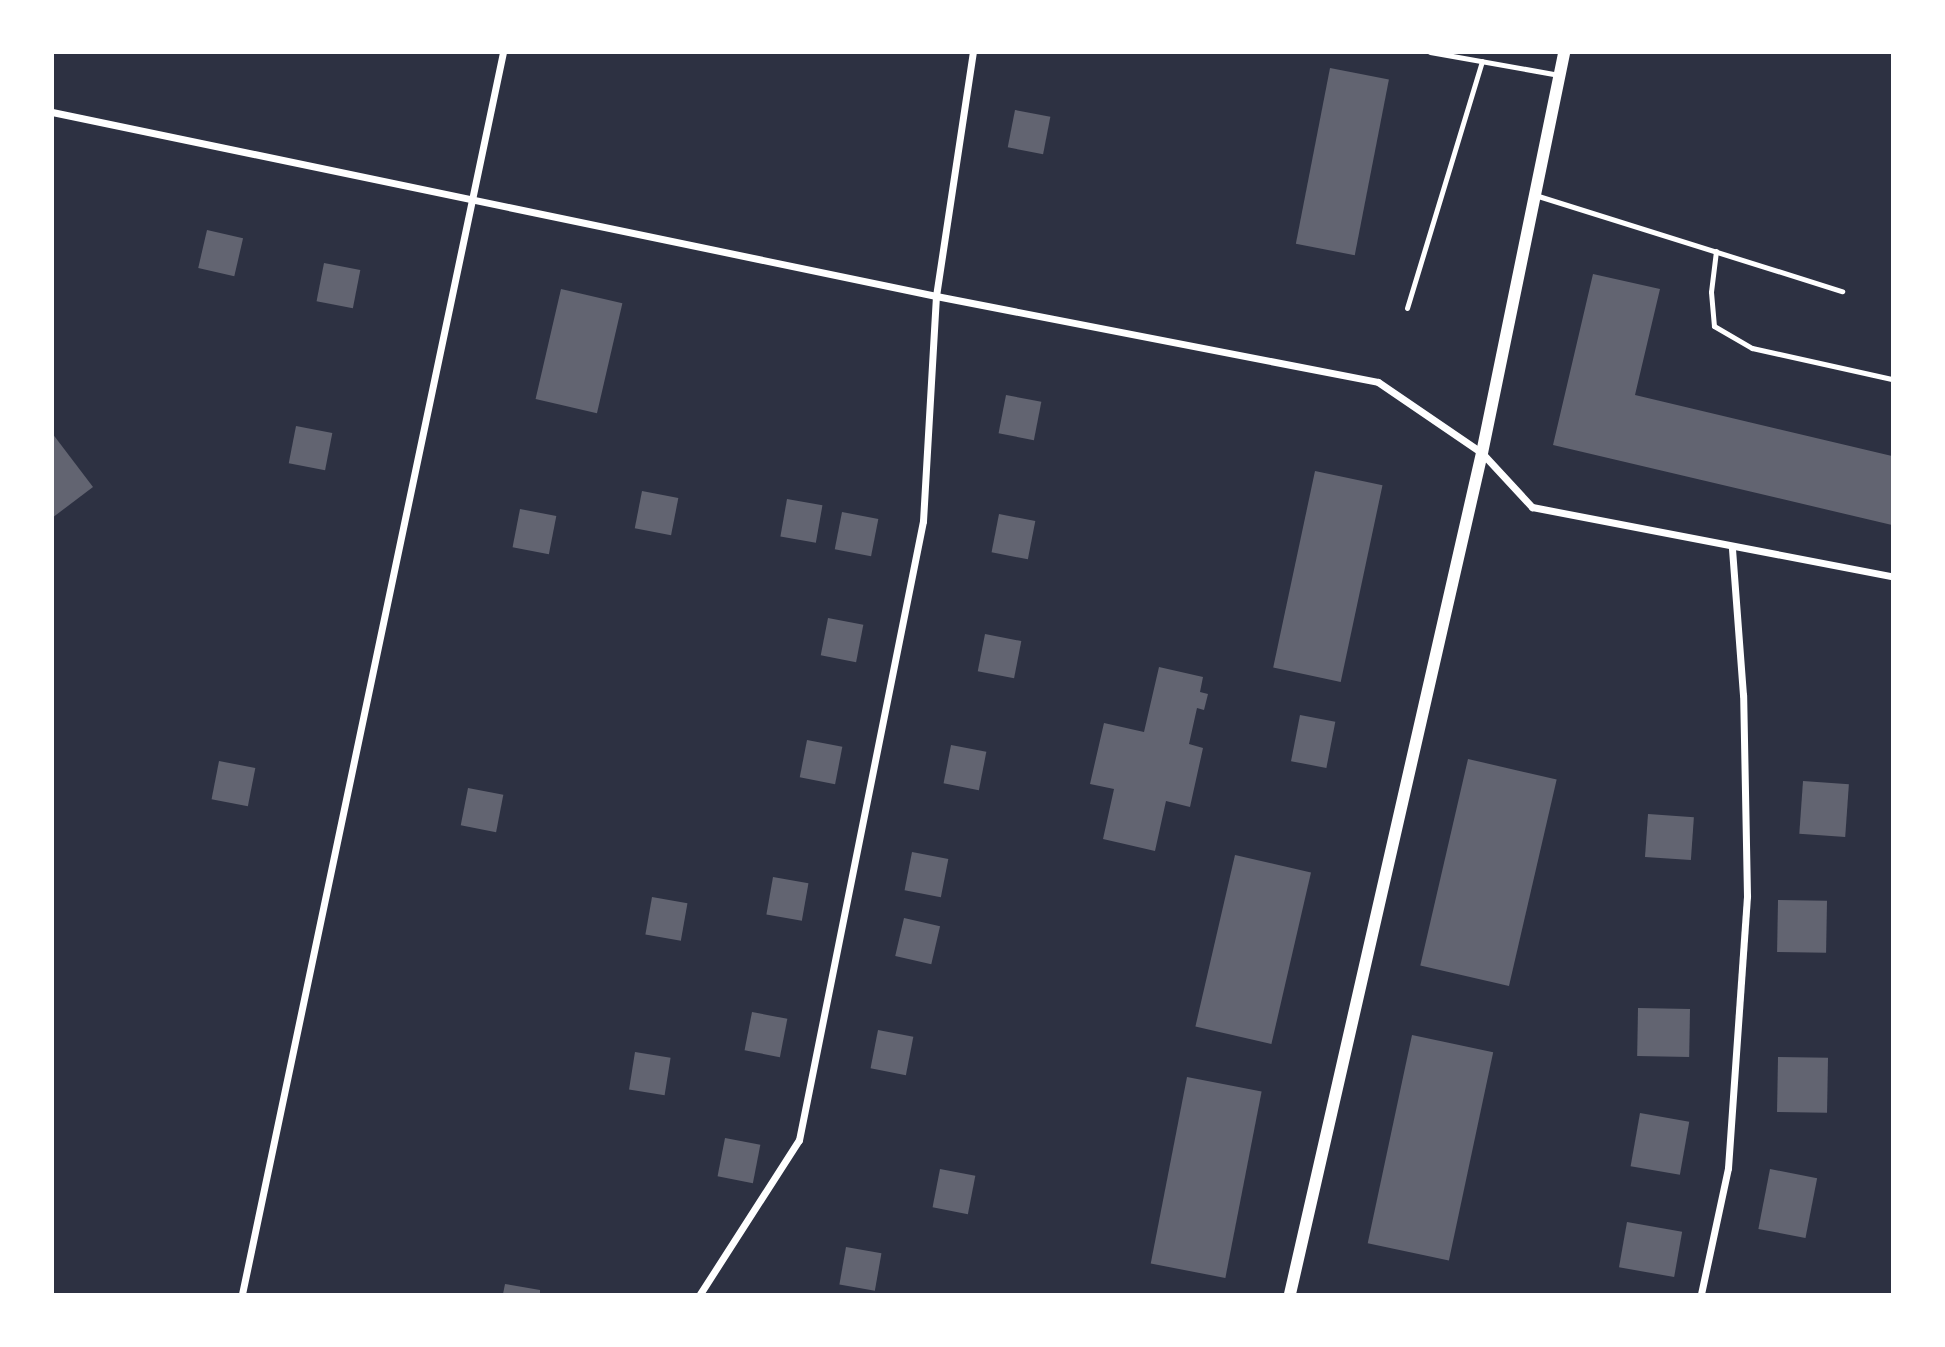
<!DOCTYPE html>
<style>
body{margin:0}
#map{position:relative;width:1945px;height:1347px;overflow:hidden;background:#2d3142;font-family:"IBM Plex Sans",sans-serif}
div>[style]{position:absolute}
.building>*{inset:0;background:#626471;transform-origin:0 0}
.service>*{height:5px;margin:-2.5px;padding:0 2.5px;transform-origin:2.5px;border-radius:2.5px;background:#fff}
.minor>*{height:7px;margin:-3.5px;padding:0 3.5px;transform-origin:3.5px;border-radius:3.5px;background:#fff}
.tertiary>*{height:12px;margin:-6px;padding:0 6px;transform-origin:6px;border-radius:6px;background:#fff}
span{translate:-50% -50%;white-space:nowrap;text-align:center;line-height:1.15;-webkit-text-stroke:5px #fff;paint-order:stroke}
.frame{position:absolute;inset:0;border:54px solid #fff;pointer-events:none}
</style>
<div id="map">
<div class="building">
<div style="left:1330px;top:68px;width:60px;height:179px;rotate:11deg"></div>
<div style="left:1015px;top:110px;width:36px;height:38px;rotate:11deg"></div>
<div style="left:207px;top:230px;width:37px;height:39px;rotate:13deg"></div>
<div style="left:324px;top:263px;width:37px;height:39px;rotate:11deg"></div>
<div style="clip-path:polygon(1593px 274px,1660px 289px,1635px 395px,1892px 456px,1892px 525px,1553px 445px)"></div>
<div style="left:561px;top:289px;width:63px;height:113px;rotate:13deg"></div>
<div style="left:1006px;top:395px;width:36px;height:39px;rotate:11deg"></div>
<div style="left:296px;top:426px;width:37px;height:38px;rotate:11deg"></div>
<div style="clip-path:polygon(52px 433px,93px 487px,52px 518px)"></div>
<div style="left:1315px;top:471px;width:69px;height:201px;rotate:12deg"></div>
<div style="left:642px;top:491px;width:37px;height:38px;rotate:11deg"></div>
<div style="left:787px;top:499px;width:36px;height:38px;rotate:10deg"></div>
<div style="left:520px;top:509px;width:37px;height:39px;rotate:11deg"></div>
<div style="left:842px;top:512px;width:37px;height:38px;rotate:11deg"></div>
<div style="left:999px;top:514px;width:37px;height:39px;rotate:11deg"></div>
<div style="left:828px;top:618px;width:36px;height:38px;rotate:11deg"></div>
<div style="left:985px;top:634px;width:37px;height:38px;rotate:11deg"></div>
<div style="clip-path:polygon(1159px 667px,1203px 677px,1200px 692px,1208px 694px,1204px 710px,1197px 708px,1189px 744px,1203px 748px,1190px 807px,1166px 801px,1155px 851px,1103px 839px,1114px 789px,1090px 784px,1104px 723px,1144px 732px)"></div>
<div style="left:1300px;top:715px;width:36px;height:47px;rotate:11deg"></div>
<div style="left:807px;top:740px;width:36px;height:38px;rotate:11deg"></div>
<div style="left:951px;top:745px;width:36px;height:39px;rotate:11deg"></div>
<div style="left:1468px;top:759px;width:91px;height:212px;rotate:13deg"></div>
<div style="left:219px;top:761px;width:37px;height:39px;rotate:11deg"></div>
<div style="left:1803px;top:781px;width:46px;height:53px;rotate:4deg"></div>
<div style="left:468px;top:788px;width:36px;height:38px;rotate:11deg"></div>
<div style="left:1648px;top:814px;width:46px;height:43px;rotate:4deg"></div>
<div style="left:912px;top:852px;width:37px;height:39px;rotate:11deg"></div>
<div style="left:1235px;top:855px;width:78px;height:176px;rotate:13deg"></div>
<div style="left:773px;top:877px;width:36px;height:38px;rotate:10deg"></div>
<div style="left:652px;top:897px;width:36px;height:38px;rotate:10deg"></div>
<div style="left:1778px;top:900px;width:49px;height:52px;rotate:1deg"></div>
<div style="left:904px;top:918px;width:37px;height:39px;rotate:13deg"></div>
<div style="left:1638px;top:1008px;width:52px;height:48px;rotate:1deg"></div>
<div style="left:752px;top:1012px;width:36px;height:39px;rotate:11deg"></div>
<div style="left:878px;top:1030px;width:36px;height:39px;rotate:11deg"></div>
<div style="left:1412px;top:1035px;width:83px;height:213px;rotate:12deg"></div>
<div style="left:635px;top:1052px;width:36px;height:38px;rotate:9deg"></div>
<div style="left:1778px;top:1057px;width:50px;height:55px;rotate:1deg"></div>
<div style="left:1187px;top:1077px;width:76px;height:190px;rotate:11deg"></div>
<div style="left:1640px;top:1113px;width:50px;height:54px;rotate:10deg"></div>
<div style="left:725px;top:1138px;width:36px;height:39px;rotate:11deg"></div>
<div style="left:940px;top:1169px;width:36px;height:39px;rotate:11deg"></div>
<div style="left:1770px;top:1169px;width:48px;height:61px;rotate:11deg"></div>
<div style="left:1627px;top:1222px;width:56px;height:46px;rotate:10deg"></div>
<div style="left:846px;top:1247px;width:36px;height:38px;rotate:10deg"></div>
<div style="clip-path:polygon(505px 1284px,540px 1290px,540px 1294px,503px 1294px)"></div>
</div>
<div class="service">
<div style="left:1430px;top:52px;width:131px;rotate:10.1deg"></div>
<div style="left:1535px;top:195px;width:322px;rotate:17.4deg"></div>
<div style="left:1716px;top:251px;width:41px;rotate:97deg"></div>
<div style="left:1711px;top:292px;width:34px;rotate:85deg"></div>
<div style="left:1714px;top:326px;width:44px;rotate:30.1deg"></div>
<div style="left:1752px;top:348px;width:143px;rotate:12.5deg"></div>
<div style="left:1407px;top:308px;width:258px;rotate:-73.1deg"></div>
</div>
<div class="minor">
<div style="left:52px;top:112px;width:903px;rotate:11.76deg"></div>
<div style="left:936px;top:296px;width:450px;rotate:11deg"></div>
<div style="left:1378px;top:382px;width:126px;rotate:34.3deg"></div>
<div style="left:1482px;top:453px;width:74px;rotate:47.2deg"></div>
<div style="left:1532px;top:507px;width:367px;rotate:10.9deg"></div>
<div style="left:242px;top:1294px;width:1269px;rotate:-78.13deg"></div>
<div style="left:700px;top:1294px;width:183px;rotate:-57.3deg"></div>
<div style="left:799px;top:1140px;width:631px;rotate:-78.67deg"></div>
<div style="left:923px;top:521px;width:225px;rotate:-86.7deg"></div>
<div style="left:936px;top:296px;width:247px;rotate:-81.4deg"></div>
<div style="left:1701px;top:1294px;width:129px;rotate:-77.9deg"></div>
<div style="left:1728px;top:1168px;width:273px;rotate:-86deg"></div>
<div style="left:1747px;top:896px;width:201px;rotate:-91.1deg"></div>
<div style="left:1743px;top:695px;width:148px;rotate:-94.3deg"></div>
</div>
<div class="tertiary">
<div style="left:1290px;top:1294px;width:863px;rotate:-77.14deg"></div>
<div style="left:1482px;top:453px;width:409px;rotate:-78.4deg"></div>
</div>
<div class="frame"></div>
</div>
